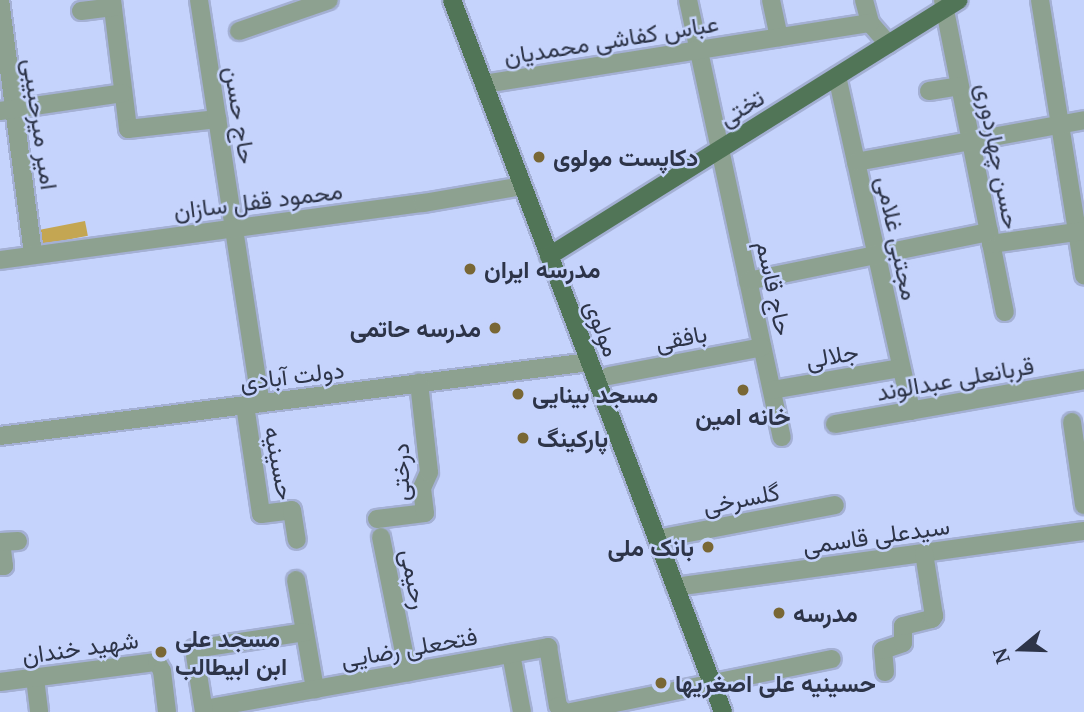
<!DOCTYPE html>
<meta charset="utf-8">
<style>
body{margin:0}
#map{position:relative;width:1084px;height:712px;overflow:hidden;background:#c5d3fc;font-family:"Noto Serif",Vazirmatn,serif}
div>[style]{position:absolute}
.green>*{inset:0;background:#c4a652;transform-origin:0 0}
.roads{filter:drop-shadow(2px 0 #a4b0d4) drop-shadow(-2px 0 #a4b0d4) drop-shadow(0 2px #a4b0d4) drop-shadow(0 -2px #a4b0d4)}
.minor>*{height:18px;margin:-9px;padding:0 9px;transform-origin:9px;border-radius:9px;background:#8da190}
.major>*{height:18px;margin:-9px;padding:0 9px;transform-origin:9px;border-radius:9px;background:#517557}
.dots>*{width:19px;height:19px;translate:-50% -50%;box-sizing:border-box;border:4px solid #c5d3fc;border-radius:50%}
span{translate:-50% -50%;white-space:nowrap;text-align:center;line-height:1.15;-webkit-text-stroke:5px #c5d3fc;paint-order:stroke}
.street-label{font-size:24px;color:#2d3448}
.poi-label{font-size:24px;color:#2d3448;font-weight:700}
.left{translate:0 -50%;text-align:left}
.right{translate:-100% -50%;text-align:right}
.north{position:absolute;left:986px;top:614px;width:70px;height:70px;-webkit-text-stroke:5px #c5d3fc;paint-order:stroke;rotate:251deg;font-size:19px;font-weight:700;line-height:28px;text-align:center;color:#2d3448}
.north::after{content:'';display:block;margin:auto;width:24px;height:32px;background:#2d3448;clip-path:polygon(50% 0,100% 100%,50% 72%,0 100%)}
</style>
<div id="map">
<div class="green">
<div style="left:85px;top:221px;width:15px;height:51px;rotate:79deg"></div>
</div>
<div class="roads">
<div class="minor">
<div style="left:0;top:0;width:257px;rotate:82.6deg"></div>
<div style="left:112px;top:0;width:130px;rotate:82.9deg"></div>
<div style="left:128px;top:129px;width:90px;rotate:-6.4deg"></div>
<div style="left:199px;top:0;width:408px;rotate:81.3deg"></div>
<div style="left:688px;top:0;width:447px;rotate:77.9deg"></div>
<div style="left:771px;top:0;width:38px;rotate:78deg"></div>
<div style="left:864px;top:0;width:24px;rotate:75deg"></div>
<div style="left:870px;top:23px;width:28px;rotate:49deg"></div>
<div style="left:943px;top:0;width:318px;rotate:78.8deg"></div>
<div style="left:1040px;top:0;width:279px;rotate:80.9deg"></div>
<div style="left:81px;top:11px;width:32px;rotate:-7deg"></div>
<div style="left:239px;top:31px;width:95px;rotate:-19deg"></div>
<div style="left:837px;top:76px;width:343px;rotate:77.5deg"></div>
<div style="left:484px;top:84px;width:391px;rotate:-9deg"></div>
<div style="left:929px;top:91px;width:31px;rotate:-9deg"></div>
<div style="left:0;top:111px;width:124px;rotate:-8.3deg"></div>
<div style="left:856px;top:162px;width:232px;rotate:-10.4deg"></div>
<div style="left:991px;top:244px;width:94px;rotate:-8deg"></div>
<div style="left:0;top:260px;width:427px;rotate:-7.7deg"></div>
<div style="left:423px;top:203px;width:100px;rotate:-9.7deg"></div>
<div style="left:748px;top:281px;width:246px;rotate:-11.5deg"></div>
<div style="left:609px;top:376px;width:156px;rotate:-10.7deg"></div>
<div style="left:772px;top:390px;width:131px;rotate:-9.7deg"></div>
<div style="left:245px;top:405px;width:110px;rotate:81.6deg"></div>
<div style="left:261px;top:514px;width:31px;rotate:-7deg"></div>
<div style="left:292px;top:510px;width:30px;rotate:81deg"></div>
<div style="left:1072px;top:422px;width:84px;rotate:81.8deg"></div>
<div style="left:835px;top:424px;width:253px;rotate:-10deg"></div>
<div style="left:0;top:436px;width:594px;rotate:-7.16deg"></div>
<div style="left:377px;top:519px;width:48px;rotate:-7.1deg"></div>
<div style="left:425px;top:513px;width:25px;rotate:-97deg"></div>
<div style="left:422px;top:488px;width:17px;rotate:-66deg"></div>
<div style="left:429px;top:472px;width:90px;rotate:-96.4deg"></div>
<div style="left:381px;top:537px;width:138px;rotate:78.7deg"></div>
<div style="left:657px;top:539px;width:181px;rotate:-10.8deg"></div>
<div style="left:0;top:566px;width:4px"></div>
<div style="left:4px;top:566px;width:24px;rotate:-97deg"></div>
<div style="left:1px;top:542px;width:17px;rotate:-3deg"></div>
<div style="left:296px;top:580px;width:111px;rotate:80.1deg"></div>
<div style="left:675px;top:587px;width:413px;rotate:-7.8deg"></div>
<div style="left:511px;top:654px;width:59px;rotate:79.3deg"></div>
<div style="left:885px;top:672px;width:22px;rotate:-95deg"></div>
<div style="left:883px;top:650px;width:21px;rotate:-19deg"></div>
<div style="left:903px;top:643px;width:17px;rotate:-90deg"></div>
<div style="left:903px;top:626px;width:30px;rotate:-14deg"></div>
<div style="left:932px;top:619px;width:4px;rotate:-56deg"></div>
<div style="left:934px;top:616px;width:64px;rotate:-99deg"></div>
<div style="left:35px;top:678px;width:34px;rotate:83deg"></div>
<div style="left:0;top:682px;width:158px;rotate:-7.3deg"></div>
<div style="left:157px;top:662px;width:10px;rotate:61deg"></div>
<div style="left:162px;top:671px;width:41px;rotate:83deg"></div>
<div style="left:204px;top:709px;width:350px;rotate:-10.2deg"></div>
<div style="left:548px;top:647px;width:60px;rotate:80.4deg"></div>
<div style="left:558px;top:706px;width:8px;rotate:45deg"></div>
<div style="left:204px;top:712px;width:64px;rotate:-99deg"></div>
<div style="left:194px;top:649px;width:112px;rotate:-8.7deg"></div>
<div style="left:571px;top:712px;width:266px;rotate:-11.5deg"></div>
</div>
<div class="major">
<div style="left:452px;top:0;width:762px;rotate:69.16deg"></div>
<div style="left:549px;top:256px;width:483px;rotate:-32deg"></div>
</div>
</div>
<div class="dots">
<div style="left:539px;top:157px;background:#796735"></div>
<div style="left:470px;top:269px;background:#796735"></div>
<div style="left:495px;top:328px;background:#796735"></div>
<div style="left:743px;top:390px;background:#796735"></div>
<div style="left:518px;top:394px;background:#796735"></div>
<div style="left:523px;top:438px;background:#796735"></div>
<div style="left:708px;top:547px;background:#796735"></div>
<div style="left:779px;top:613px;background:#796735"></div>
<div style="left:161px;top:652px;background:#796735"></div>
<div style="left:661px;top:683px;background:#796735"></div>
</div>
<div class="street-label">
<span style="left:611px;top:39px;rotate:-9deg">عباس کفاشی محمدیان</span>
<span style="left:741px;top:107px;rotate:-32deg">تختی</span>
<span style="left:241px;top:115px;rotate:81deg">حاج حسن</span>
<span style="left:41px;top:124px;rotate:82deg">امیر میرحبیبی</span>
<span style="left:999px;top:156px;rotate:79deg">حسن چهاردوری</span>
<span style="left:258px;top:200px;rotate:-7deg">محمود قفل سازان</span>
<span style="left:898px;top:238px;rotate:78deg">مجتبی غلامی</span>
<span style="left:775px;top:288px;rotate:78deg">حاج قاسم</span>
<span style="left:603px;top:328px;rotate:69deg">مولوی</span>
<span style="left:681px;top:337px;rotate:-11deg">بافقی</span>
<span style="left:832px;top:355px;rotate:-10deg">جلالی</span>
<span style="left:292px;top:375px;rotate:-7deg">دولت آبادی</span>
<span style="left:955px;top:378px;rotate:-10deg">قربانعلی عبدالوند</span>
<span style="left:280px;top:463px;rotate:79deg">حسینیه</span>
<span style="left:400px;top:472px;rotate:-90deg">درختی</span>
<span style="left:741px;top:498px;rotate:-11deg">گلسرخی</span>
<span style="left:876px;top:535px;rotate:-8deg">سیدعلی قاسمی</span>
<span style="left:415px;top:579px;rotate:79deg">رحیمی</span>
<span style="left:80px;top:647px;rotate:-8deg">شهید خندان</span>
<span style="left:409px;top:647px;rotate:-10deg">فتحعلی رضایی</span>
</div>
<div class="poi-label">
<span class="left" style="left:553px;top:157px">دکاپست مولوی</span>
<span class="left" style="left:484px;top:269px">مدرسه ایران</span>
<span class="right" style="left:481px;top:328px">مدرسه حاتمی</span>
<span class="left" style="left:532px;top:394px">مسجد بینایی</span>
<span style="left:743px;top:416px">خانه امین</span>
<span class="left" style="left:537px;top:438px">پارکینگ</span>
<span class="right" style="left:694px;top:547px">بانک ملی</span>
<span class="left" style="left:793px;top:613px">مدرسه</span>
<span class="left" style="left:175px;top:652px">مسجد علی<br>ابن ابیطالب</span>
<span class="left" style="left:675px;top:683px">حسینیه علی اصغریها</span>
</div>
<div class="north">N</div>
</div>
